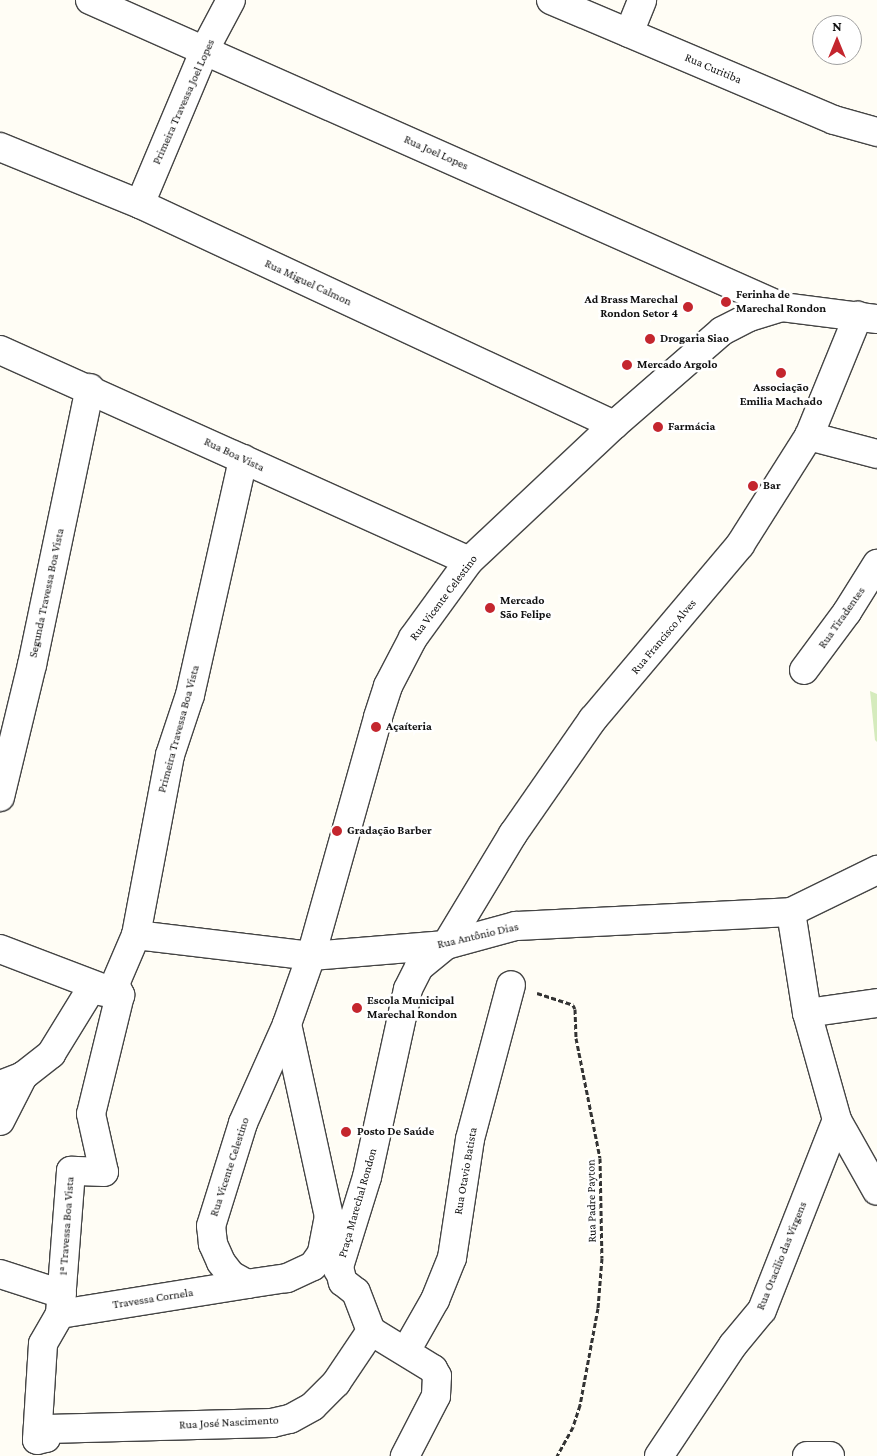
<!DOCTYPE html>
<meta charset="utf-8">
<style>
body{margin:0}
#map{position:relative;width:877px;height:1456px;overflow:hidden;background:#fffdf5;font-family:"Crimson Pro",serif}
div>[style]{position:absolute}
.green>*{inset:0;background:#d5ebbd}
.path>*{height:3px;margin-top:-1.5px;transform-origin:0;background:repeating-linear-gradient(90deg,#333 0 5px,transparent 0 7.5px)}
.roads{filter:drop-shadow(1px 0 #444) drop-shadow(-1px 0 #444) drop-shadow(0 1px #444) drop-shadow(0 -1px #444)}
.minor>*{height:28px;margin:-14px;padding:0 14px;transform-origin:14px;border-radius:14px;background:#fff}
.dots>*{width:14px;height:14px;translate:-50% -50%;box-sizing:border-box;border:2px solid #fff;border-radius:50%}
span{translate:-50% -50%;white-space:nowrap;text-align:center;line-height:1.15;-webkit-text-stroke:5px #fff;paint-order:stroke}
.street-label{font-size:12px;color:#111}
.poi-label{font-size:12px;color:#111;font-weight:700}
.left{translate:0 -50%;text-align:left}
.right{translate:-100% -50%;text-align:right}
.north{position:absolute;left:812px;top:15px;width:50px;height:50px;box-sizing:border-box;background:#fff;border:1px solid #a0a0a0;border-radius:50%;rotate:0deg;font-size:14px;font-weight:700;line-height:20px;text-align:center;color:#111}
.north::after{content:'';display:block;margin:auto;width:18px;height:22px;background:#c4262e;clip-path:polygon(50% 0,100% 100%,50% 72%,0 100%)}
</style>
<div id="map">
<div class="green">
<div style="clip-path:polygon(870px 691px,877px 694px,877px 742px,875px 740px)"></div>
</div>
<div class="path">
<div style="left:537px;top:993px;width:38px;rotate:18deg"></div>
<div style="left:573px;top:1005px;width:4px;rotate:63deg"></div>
<div style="left:575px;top:1009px;width:29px;rotate:88deg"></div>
<div style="left:576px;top:1038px;width:122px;rotate:78.7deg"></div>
<div style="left:600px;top:1158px;width:100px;rotate:88.9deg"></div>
<div style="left:602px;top:1258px;width:50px;rotate:94.6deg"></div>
<div style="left:598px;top:1308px;width:99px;rotate:100.5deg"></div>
<div style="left:580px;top:1405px;width:23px;rotate:108deg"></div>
<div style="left:573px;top:1427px;width:33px;rotate:119deg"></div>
</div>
<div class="roads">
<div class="minor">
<div style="left:90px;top:0;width:757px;rotate:23.92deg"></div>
<div style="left:551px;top:0;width:307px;rotate:23deg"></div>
<div style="left:834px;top:120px;width:45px;rotate:15.6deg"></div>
<div style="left:629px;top:33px;width:35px;rotate:-68deg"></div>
<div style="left:0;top:147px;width:151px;rotate:22.2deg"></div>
<div style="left:140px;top:204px;width:523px;rotate:25deg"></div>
<div style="left:140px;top:204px;width:168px;rotate:-67.2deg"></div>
<div style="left:205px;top:49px;width:55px;rotate:-62deg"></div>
<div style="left:0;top:350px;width:514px;rotate:24.22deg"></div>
<div style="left:809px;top:436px;width:70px;rotate:14.8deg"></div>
<div style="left:804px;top:670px;width:72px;rotate:-53.4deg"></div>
<div style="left:847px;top:612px;width:57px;rotate:-58deg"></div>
<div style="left:0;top:797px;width:136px;rotate:-76.4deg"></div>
<div style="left:32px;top:665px;width:283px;rotate:-78.2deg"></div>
<div style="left:791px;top:912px;width:102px;rotate:81deg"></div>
<div style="left:807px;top:1013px;width:111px;rotate:74.3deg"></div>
<div style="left:837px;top:1120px;width:81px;rotate:60.6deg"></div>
<div style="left:136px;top:935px;width:176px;rotate:6.8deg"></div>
<div style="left:311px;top:956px;width:135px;rotate:-4.7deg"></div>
<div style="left:446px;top:945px;width:73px;rotate:-15.2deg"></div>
<div style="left:516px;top:926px;width:275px;rotate:-2.9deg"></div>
<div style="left:791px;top:912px;width:96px;rotate:-26deg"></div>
<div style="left:0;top:949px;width:118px;rotate:20.9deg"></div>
<div style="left:120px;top:995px;width:122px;rotate:103.7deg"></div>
<div style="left:91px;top:1114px;width:59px;rotate:77.4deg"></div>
<div style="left:104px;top:1172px;width:33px;rotate:-178deg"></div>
<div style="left:71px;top:1171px;width:143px;rotate:94.4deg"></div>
<div style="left:60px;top:1314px;width:34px;rotate:120deg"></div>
<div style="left:43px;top:1344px;width:96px;rotate:93.6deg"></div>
<div style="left:37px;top:1440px;width:9px;rotate:-13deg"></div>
<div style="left:46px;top:1438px;width:9px;rotate:-84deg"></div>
<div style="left:47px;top:1429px;width:225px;rotate:-1.5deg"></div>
<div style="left:272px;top:1423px;width:18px;rotate:-13deg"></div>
<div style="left:290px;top:1419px;width:26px;rotate:-29deg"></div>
<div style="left:313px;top:1406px;width:33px;rotate:-45deg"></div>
<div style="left:336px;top:1383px;width:63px;rotate:-56.1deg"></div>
<div style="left:120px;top:995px;width:12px;rotate:-114deg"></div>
<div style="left:115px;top:984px;width:53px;rotate:-66.8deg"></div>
<div style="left:136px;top:935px;width:183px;rotate:-79.3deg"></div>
<div style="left:170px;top:755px;width:63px;rotate:-71.6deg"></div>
<div style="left:190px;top:695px;width:242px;rotate:-77.3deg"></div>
<div style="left:807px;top:1013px;width:71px;rotate:-8.1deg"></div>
<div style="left:287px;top:1024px;width:197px;rotate:77.7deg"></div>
<div style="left:329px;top:1216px;width:38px;rotate:101deg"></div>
<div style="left:322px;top:1253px;width:16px;rotate:125deg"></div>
<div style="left:313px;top:1266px;width:29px;rotate:155deg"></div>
<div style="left:287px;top:1278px;width:40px;rotate:171.5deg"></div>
<div style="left:247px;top:1284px;width:18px;rotate:-151deg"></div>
<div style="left:231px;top:1275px;width:16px;rotate:-128deg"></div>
<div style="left:221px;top:1262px;width:20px;rotate:-114deg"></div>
<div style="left:213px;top:1244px;width:18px;rotate:-96deg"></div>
<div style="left:211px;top:1226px;width:108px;rotate:-72.7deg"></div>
<div style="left:243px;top:1123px;width:108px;rotate:-66deg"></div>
<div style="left:287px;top:1024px;width:72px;rotate:-70.6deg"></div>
<div style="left:311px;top:956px;width:248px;rotate:-74.3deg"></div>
<div style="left:378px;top:717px;width:33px;rotate:-72deg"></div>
<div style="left:388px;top:686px;width:54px;rotate:-62.5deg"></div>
<div style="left:413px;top:638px;width:95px;rotate:-54deg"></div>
<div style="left:469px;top:561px;width:199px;rotate:-43.2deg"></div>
<div style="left:614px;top:425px;width:143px;rotate:-41deg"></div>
<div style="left:722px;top:331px;width:30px;rotate:-27deg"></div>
<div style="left:749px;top:317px;width:34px;rotate:-17deg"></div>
<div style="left:782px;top:307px;width:96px;rotate:7.2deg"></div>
<div style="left:0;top:1085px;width:25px;rotate:-21deg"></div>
<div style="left:23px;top:1076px;width:36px;rotate:-38deg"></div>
<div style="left:51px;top:1054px;width:76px;rotate:-58.4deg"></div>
<div style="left:91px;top:989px;width:30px;rotate:12deg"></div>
<div style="left:0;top:1121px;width:51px;rotate:-62.9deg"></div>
<div style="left:335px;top:1251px;width:32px;rotate:76deg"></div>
<div style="left:343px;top:1282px;width:16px;rotate:38deg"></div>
<div style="left:356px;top:1292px;width:42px;rotate:69deg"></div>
<div style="left:371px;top:1331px;width:73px;rotate:31.5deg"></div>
<div style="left:433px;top:1369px;width:8px;rotate:60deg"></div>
<div style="left:437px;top:1376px;width:20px;rotate:93deg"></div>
<div style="left:436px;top:1396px;width:68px;rotate:117.3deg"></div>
<div style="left:338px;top:1270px;width:97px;rotate:-72.7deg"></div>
<div style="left:367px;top:1177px;width:192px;rotate:-77.7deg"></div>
<div style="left:408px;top:989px;width:25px;rotate:-63deg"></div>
<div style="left:419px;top:967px;width:35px;rotate:-39deg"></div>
<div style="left:446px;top:945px;width:130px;rotate:-58.9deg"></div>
<div style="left:513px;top:834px;width:140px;rotate:-55.2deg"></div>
<div style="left:593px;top:719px;width:228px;rotate:-49.8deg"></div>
<div style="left:740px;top:545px;width:129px;rotate:-57.7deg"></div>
<div style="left:809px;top:436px;width:130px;rotate:-67.8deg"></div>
<div style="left:0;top:1274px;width:65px;rotate:17.9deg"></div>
<div style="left:60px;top:1314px;width:189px;rotate:-9.1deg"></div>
<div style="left:406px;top:1351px;width:59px;rotate:-60.4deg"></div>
<div style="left:435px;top:1300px;width:45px;rotate:-68deg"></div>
<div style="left:452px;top:1258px;width:120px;rotate:-81.4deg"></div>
<div style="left:470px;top:1139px;width:159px;rotate:-75.1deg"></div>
<div style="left:659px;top:1456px;width:133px;rotate:-56.3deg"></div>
<div style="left:733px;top:1345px;width:45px;rotate:-50.4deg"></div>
<div style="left:762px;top:1310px;width:204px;rotate:-68.5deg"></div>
<div style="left:807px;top:1456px;width:23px"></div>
</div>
</div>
<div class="dots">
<div style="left:726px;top:302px;background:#c4262e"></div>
<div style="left:688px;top:307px;background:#c4262e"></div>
<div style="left:650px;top:339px;background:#c4262e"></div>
<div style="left:627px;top:365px;background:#c4262e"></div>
<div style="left:781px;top:373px;background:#c4262e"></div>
<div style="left:658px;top:427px;background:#c4262e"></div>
<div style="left:753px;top:486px;background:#c4262e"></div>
<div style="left:490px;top:608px;background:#c4262e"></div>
<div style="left:376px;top:727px;background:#c4262e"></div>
<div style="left:337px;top:831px;background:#c4262e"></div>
<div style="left:357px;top:1008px;background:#c4262e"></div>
<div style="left:346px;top:1132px;background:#c4262e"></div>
</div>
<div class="street-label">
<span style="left:713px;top:69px;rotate:23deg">Rua Curitiba</span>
<span style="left:184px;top:102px;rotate:-66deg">Primeira Travessa Joel Lopes</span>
<span style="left:436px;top:153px;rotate:24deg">Rua Joel Lopes</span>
<span style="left:308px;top:283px;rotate:25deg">Rua Miguel Calmon</span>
<span style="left:234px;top:455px;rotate:25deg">Rua Boa Vista</span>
<span style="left:47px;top:593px;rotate:-78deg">Segunda Travessa Boa Vista</span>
<span style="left:444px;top:598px;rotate:-53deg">Rua Vicente Celestino</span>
<span style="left:842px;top:618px;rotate:-55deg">Rua Tiradentes</span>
<span style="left:664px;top:637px;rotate:-50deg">Rua Francisco Alves</span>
<span style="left:179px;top:729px;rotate:-75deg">Primeira Travessa Boa Vista</span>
<span style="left:478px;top:936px;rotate:-13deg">Rua Antônio Dias</span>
<span style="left:230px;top:1167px;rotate:-72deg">Rua Vicente Celestino</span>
<span style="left:466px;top:1171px;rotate:-80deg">Rua Otavio Batista</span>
<span style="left:592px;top:1201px;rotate:-91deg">Rua Padre Payton</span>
<span style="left:358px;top:1203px;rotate:-74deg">Praça Marechal Rondon</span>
<span style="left:67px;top:1226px;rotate:-86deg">1ª Travessa Boa Vista</span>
<span style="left:782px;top:1256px;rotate:-68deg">Rua Otacilio das Virgens</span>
<span style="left:153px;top:1299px;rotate:-9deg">Travessa Cornela</span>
<span style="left:229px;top:1423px;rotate:-3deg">Rua José Nascimento</span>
</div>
<div class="poi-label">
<span class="left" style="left:736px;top:302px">Ferinha de<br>Marechal Rondon</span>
<span class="right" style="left:678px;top:307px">Ad Brass Marechal<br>Rondon Setor 4</span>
<span class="left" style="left:660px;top:339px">Drogaria Siao</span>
<span class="left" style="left:637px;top:365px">Mercado Argolo</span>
<span style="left:781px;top:395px">Associação<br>Emilia Machado</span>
<span class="left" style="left:668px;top:427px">Farmácia</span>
<span class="left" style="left:763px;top:486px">Bar</span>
<span class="left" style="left:500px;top:608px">Mercado<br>São Felipe</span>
<span class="left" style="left:386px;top:727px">Açaíteria</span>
<span class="left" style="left:347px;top:831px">Gradação Barber</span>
<span class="left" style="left:367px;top:1008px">Escola Municipal<br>Marechal Rondon</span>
<span class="left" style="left:357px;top:1132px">Posto De Saúde</span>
</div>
<div class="north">N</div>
</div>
